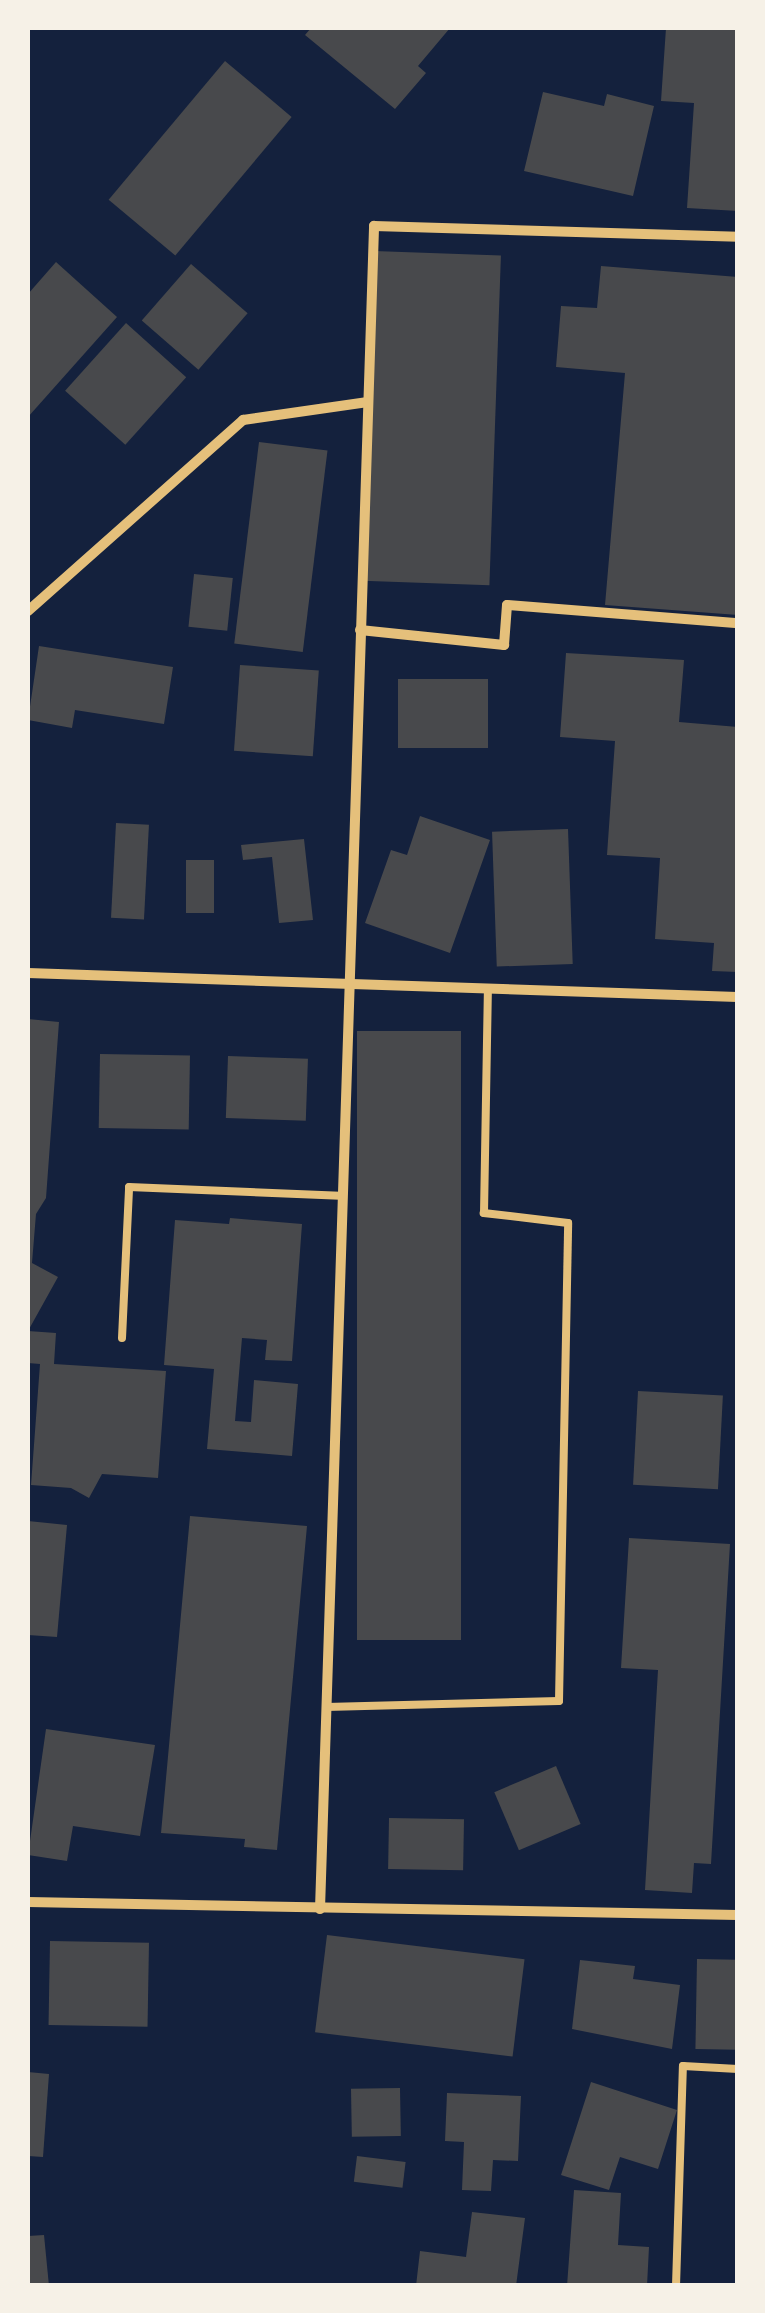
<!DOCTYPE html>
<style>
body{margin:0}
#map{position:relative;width:765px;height:2313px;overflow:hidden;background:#14213d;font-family:"Fira Sans",sans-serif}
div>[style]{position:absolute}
.building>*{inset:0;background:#48494c;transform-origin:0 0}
.service>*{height:8px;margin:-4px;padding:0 4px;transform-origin:4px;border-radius:4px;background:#e5c07b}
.minor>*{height:10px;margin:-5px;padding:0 5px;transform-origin:5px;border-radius:5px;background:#e5c07b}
span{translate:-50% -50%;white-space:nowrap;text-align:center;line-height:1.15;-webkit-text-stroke:10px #f6f1e7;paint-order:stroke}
.frame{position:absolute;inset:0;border:30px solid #f6f1e7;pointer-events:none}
</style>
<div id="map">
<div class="building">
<div style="clip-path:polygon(311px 28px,450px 28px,418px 66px,426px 73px,395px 109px,305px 35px)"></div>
<div style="clip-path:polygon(666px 28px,738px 28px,738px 211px,687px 208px,694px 103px,661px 101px)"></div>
<div style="left:225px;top:61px;width:87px;height:181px;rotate:40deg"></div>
<div style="clip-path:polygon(543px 92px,604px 106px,607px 94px,654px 106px,633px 196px,524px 171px)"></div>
<div style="left:374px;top:251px;width:127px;height:330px;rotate:2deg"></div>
<div style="clip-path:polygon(56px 262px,117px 317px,28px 417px,28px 294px)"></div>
<div style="left:191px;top:264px;width:75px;height:75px;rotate:41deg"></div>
<div style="clip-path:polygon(601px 266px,738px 277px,738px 615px,605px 605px,625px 373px,556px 367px,561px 306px,597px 308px)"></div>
<div style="left:126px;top:323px;width:81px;height:91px;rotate:42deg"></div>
<div style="left:259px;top:442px;width:69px;height:203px;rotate:7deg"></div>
<div style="left:194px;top:574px;width:39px;height:53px;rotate:6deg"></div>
<div style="clip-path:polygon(39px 646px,173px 667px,164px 724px,75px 710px,72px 728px,28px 720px)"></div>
<div style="clip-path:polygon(566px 653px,684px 660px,679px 722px,738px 727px,738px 972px,712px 971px,714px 943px,655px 939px,660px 858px,607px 855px,615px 741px,560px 737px)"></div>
<div style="left:240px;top:665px;width:79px;height:86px;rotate:4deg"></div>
<div style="left:398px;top:679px;width:90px;height:69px"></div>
<div style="clip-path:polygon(420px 816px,490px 840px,450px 953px,365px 923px,391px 850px,407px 855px)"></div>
<div style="left:116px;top:823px;width:33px;height:95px;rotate:3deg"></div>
<div style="left:568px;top:829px;width:135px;height:76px;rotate:88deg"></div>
<div style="clip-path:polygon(304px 839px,313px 920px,279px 923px,272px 857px,243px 860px,241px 845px)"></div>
<div style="left:186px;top:860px;width:28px;height:53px"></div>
<div style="clip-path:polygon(28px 1019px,59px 1022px,46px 1198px,36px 1214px,32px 1263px,58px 1277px,28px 1331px,56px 1333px,54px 1364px,166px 1371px,158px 1478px,102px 1474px,89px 1498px,71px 1488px,31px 1485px,40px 1364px,28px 1363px)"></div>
<div style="left:461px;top:1031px;width:609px;height:104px;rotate:90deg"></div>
<div style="left:100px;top:1054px;width:90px;height:74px;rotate:1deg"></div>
<div style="left:228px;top:1056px;width:80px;height:62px;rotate:2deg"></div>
<div style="clip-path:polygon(230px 1218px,302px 1224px,292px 1361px,265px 1360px,267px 1340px,242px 1338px,235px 1421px,251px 1422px,254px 1380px,298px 1384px,292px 1456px,207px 1449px,214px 1369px,164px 1365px,175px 1220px,229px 1224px)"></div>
<div style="left:638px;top:1391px;width:85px;height:94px;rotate:3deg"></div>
<div style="clip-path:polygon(190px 1516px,307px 1526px,277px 1850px,244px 1847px,245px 1839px,161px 1833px)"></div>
<div style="clip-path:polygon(28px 1521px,67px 1525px,57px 1637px,28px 1635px)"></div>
<div style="clip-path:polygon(629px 1538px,730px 1544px,711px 1864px,694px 1863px,692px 1893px,645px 1890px,658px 1670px,621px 1668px)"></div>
<div style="clip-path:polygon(46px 1729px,155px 1745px,140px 1836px,73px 1826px,67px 1861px,28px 1855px)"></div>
<div style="left:556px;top:1766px;width:63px;height:67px;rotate:67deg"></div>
<div style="left:389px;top:1818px;width:75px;height:51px;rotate:1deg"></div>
<div style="left:327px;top:1935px;width:199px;height:98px;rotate:7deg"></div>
<div style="left:50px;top:1941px;width:99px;height:84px;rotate:1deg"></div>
<div style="left:697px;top:1959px;width:41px;height:90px;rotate:1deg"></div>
<div style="clip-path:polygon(580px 1960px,635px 1966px,633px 1979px,680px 1985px,672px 2049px,572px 2029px)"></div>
<div style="clip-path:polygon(28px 2072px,49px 2074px,43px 2157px,28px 2156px)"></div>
<div style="clip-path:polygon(591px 2082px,677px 2110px,658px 2169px,620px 2157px,609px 2190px,561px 2175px)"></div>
<div style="left:400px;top:2088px;width:48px;height:49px;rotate:89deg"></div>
<div style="clip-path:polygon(447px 2093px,521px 2096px,518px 2161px,493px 2160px,491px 2191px,462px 2190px,464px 2142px,445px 2141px)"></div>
<div style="left:357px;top:2156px;width:49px;height:26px;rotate:7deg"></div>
<div style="clip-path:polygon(574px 2190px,621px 2193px,618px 2245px,649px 2247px,647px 2286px,567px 2286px)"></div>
<div style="clip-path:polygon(472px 2212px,525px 2218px,516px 2286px,416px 2286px,420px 2251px,466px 2257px)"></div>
<div style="clip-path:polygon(44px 2235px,49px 2286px,28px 2286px,28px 2236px)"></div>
</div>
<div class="service">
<div style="left:122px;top:1338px;width:151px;rotate:-87.3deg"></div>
<div style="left:129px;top:1187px;width:211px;rotate:2.4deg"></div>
<div style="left:326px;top:1707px;width:233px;rotate:-1.5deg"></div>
<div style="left:559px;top:1701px;width:478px;rotate:-88.9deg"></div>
<div style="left:568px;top:1223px;width:85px;rotate:-173.2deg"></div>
<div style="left:484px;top:1213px;width:221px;rotate:-89deg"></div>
<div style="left:676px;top:2286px;width:220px;rotate:-88.2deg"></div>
<div style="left:683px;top:2066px;width:55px;rotate:3.1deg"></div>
</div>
<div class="minor">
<div style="left:28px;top:611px;width:288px;rotate:-41.6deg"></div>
<div style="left:243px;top:420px;width:126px;rotate:-8.2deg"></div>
<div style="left:360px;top:630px;width:145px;rotate:5.9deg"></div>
<div style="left:504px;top:645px;width:40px;rotate:-85.7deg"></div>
<div style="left:507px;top:605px;width:232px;rotate:4.5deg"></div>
<div style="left:28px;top:973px;width:710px;rotate:1.94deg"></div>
<div style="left:28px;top:1902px;width:710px;rotate:1.05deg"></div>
<div style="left:320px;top:1909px;width:1684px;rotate:-88.16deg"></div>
<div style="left:374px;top:226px;width:364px;rotate:1.7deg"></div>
</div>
<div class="frame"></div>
</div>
